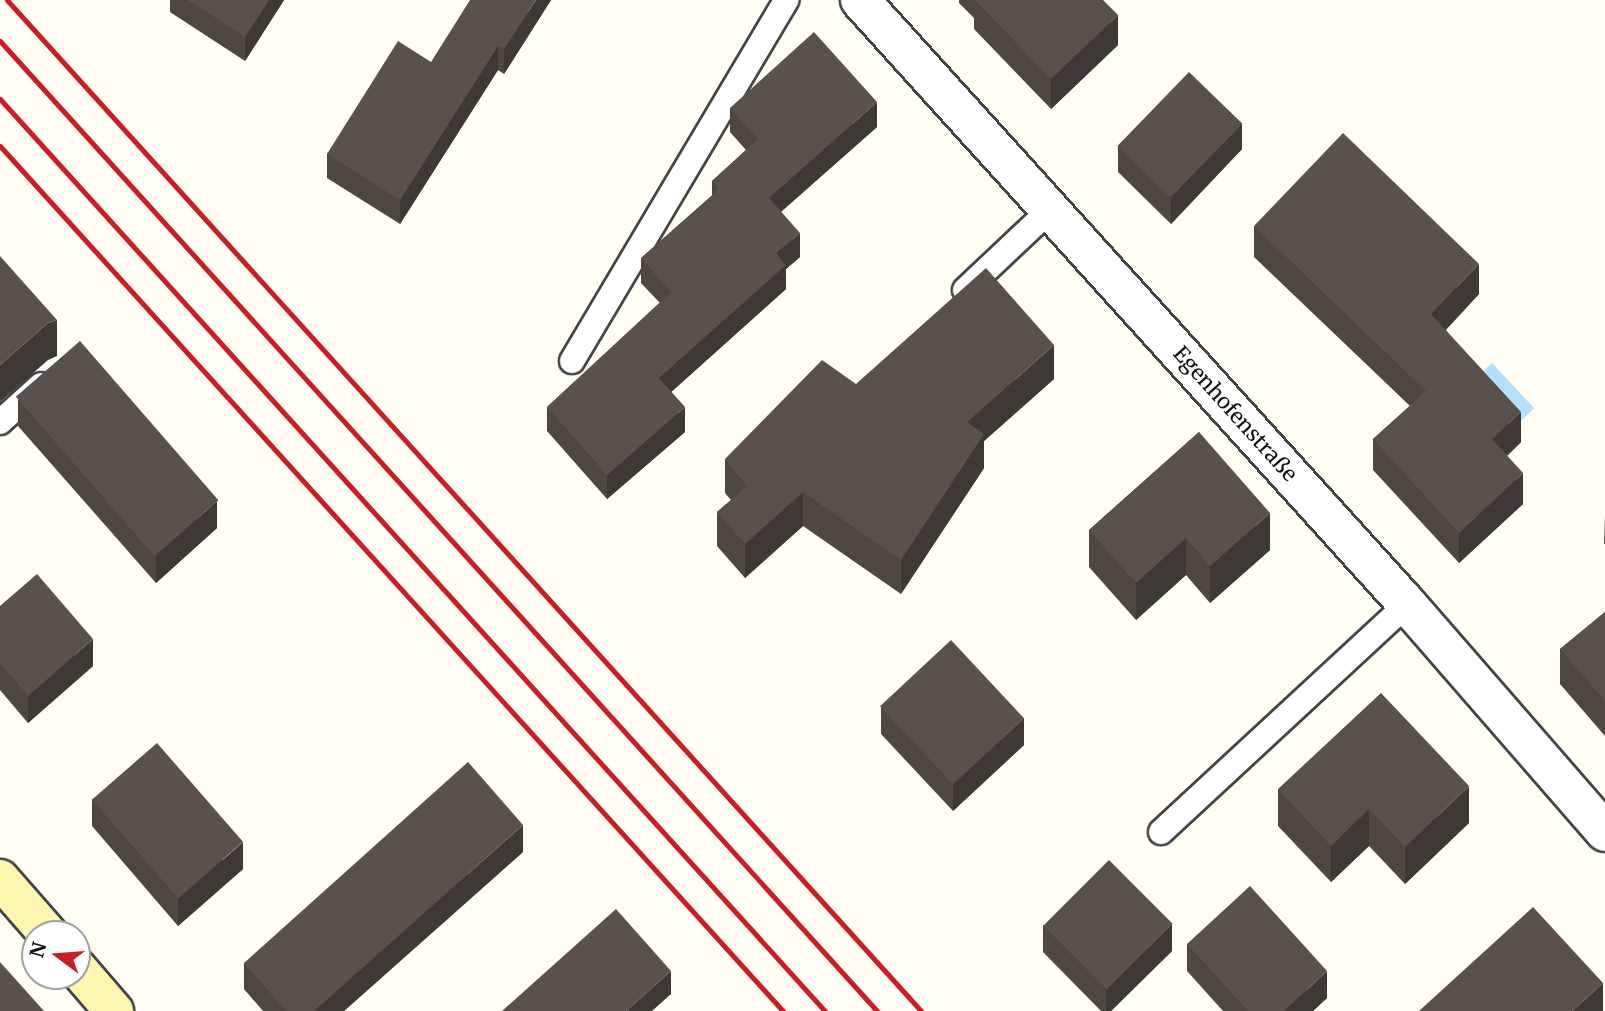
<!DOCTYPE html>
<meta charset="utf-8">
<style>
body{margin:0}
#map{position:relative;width:1605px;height:1011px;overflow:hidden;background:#fffdf4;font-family:Merriweather,serif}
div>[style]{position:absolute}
.water>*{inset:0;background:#b4e0fb;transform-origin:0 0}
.roads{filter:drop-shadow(2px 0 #444) drop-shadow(-2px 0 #444) drop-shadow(0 2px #444) drop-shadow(0 -2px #444)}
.lane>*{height:24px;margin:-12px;padding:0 12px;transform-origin:12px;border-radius:12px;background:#fff}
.street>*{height:38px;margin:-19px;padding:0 19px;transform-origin:19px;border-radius:19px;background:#fff}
.secondary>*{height:38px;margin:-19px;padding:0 19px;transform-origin:19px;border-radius:19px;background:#fff6af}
.rail>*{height:5px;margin:-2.5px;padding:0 2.5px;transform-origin:2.5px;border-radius:2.5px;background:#cd1c24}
.wall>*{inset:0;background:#4d4641}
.shaded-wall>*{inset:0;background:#3f3935}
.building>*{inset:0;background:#5a514c;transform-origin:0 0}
span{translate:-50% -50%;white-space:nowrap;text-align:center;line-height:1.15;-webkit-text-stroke:7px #fff;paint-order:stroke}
.street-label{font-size:21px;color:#111}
.north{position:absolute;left:21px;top:920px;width:70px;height:70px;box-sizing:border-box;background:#fff;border:2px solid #a0a0a0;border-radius:50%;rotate:286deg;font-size:19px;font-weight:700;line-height:28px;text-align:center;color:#111}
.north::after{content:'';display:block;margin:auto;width:24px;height:32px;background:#cd1c24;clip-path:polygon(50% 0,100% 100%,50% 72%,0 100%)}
</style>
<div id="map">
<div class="water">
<div style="left:1492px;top:363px;width:62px;height:28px;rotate:47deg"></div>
</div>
<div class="roads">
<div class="lane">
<div style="left:965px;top:290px;width:117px;rotate:-43.3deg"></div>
<div style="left:572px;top:361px;width:420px;rotate:-59.3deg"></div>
<div style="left:0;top:422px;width:55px;rotate:-42.1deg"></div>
<div style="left:1161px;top:832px;width:335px;rotate:-42.8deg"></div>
</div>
<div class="street">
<div style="left:860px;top:0;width:815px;rotate:47.84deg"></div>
<div style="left:1407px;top:604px;width:302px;rotate:49deg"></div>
</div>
<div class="secondary">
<div style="left:0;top:879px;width:73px;rotate:48.9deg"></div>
<div style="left:77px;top:968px;width:57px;rotate:49.3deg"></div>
</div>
</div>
<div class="rail">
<div style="left:7px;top:0;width:1363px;rotate:47.88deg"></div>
<div style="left:0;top:41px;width:1308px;rotate:47.88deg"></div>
<div style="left:0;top:99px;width:1230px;rotate:47.87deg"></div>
<div style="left:0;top:146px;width:1167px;rotate:47.85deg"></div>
</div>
<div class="wall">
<div style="clip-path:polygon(170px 0,284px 0,245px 61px,170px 12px)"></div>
<div style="clip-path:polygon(551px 0,504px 74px,498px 70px,400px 224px,327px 178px,327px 154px,431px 62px)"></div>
<div style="clip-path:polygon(959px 0,1103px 0,1118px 45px,1051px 109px,974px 29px,974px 18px,959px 3px)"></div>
<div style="clip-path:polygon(730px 108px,877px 127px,781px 212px,800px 257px,786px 269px,786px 289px,671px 392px,685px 432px,607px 499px,547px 431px,547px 407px,660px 303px,641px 283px,641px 258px,712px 196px,712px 181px,746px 150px,730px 132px)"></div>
<div style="clip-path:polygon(1118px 146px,1242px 149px,1171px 224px,1118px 172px)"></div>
<div style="clip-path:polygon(1254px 226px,1479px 294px,1446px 330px,1521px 442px,1507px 456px,1523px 504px,1459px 563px,1373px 470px,1373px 439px,1410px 406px,1254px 257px)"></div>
<div style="clip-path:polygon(1054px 379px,984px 441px,984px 468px,901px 594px,803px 526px,745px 578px,717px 546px,717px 512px,731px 500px,725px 493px,725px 459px,856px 384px)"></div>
<div style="clip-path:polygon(18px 399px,217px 528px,156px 583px,18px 426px)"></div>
<div style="clip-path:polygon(1199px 432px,1270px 550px,1210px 603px,1186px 575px,1136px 620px,1089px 567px,1089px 530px)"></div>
<div style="clip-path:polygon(1605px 516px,1605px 544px,1604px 544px)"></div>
<div style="clip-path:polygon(0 606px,93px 666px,28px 723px,0 690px)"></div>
<div style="clip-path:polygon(1605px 612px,1605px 736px,1560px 684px,1560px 649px)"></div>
<div style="clip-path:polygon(881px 707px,1024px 745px,953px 811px,881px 734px)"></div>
<div style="clip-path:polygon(1278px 789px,1469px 823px,1405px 884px,1369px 846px,1331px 882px,1278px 826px)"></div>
<div style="clip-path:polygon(92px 799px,243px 869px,178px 926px,92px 826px)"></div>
<div style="clip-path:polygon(523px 852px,344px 1011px,263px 1011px,244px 989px,244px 963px)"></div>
<div style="clip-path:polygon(1043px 925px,1172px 951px,1111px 1011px,1101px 1011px,1043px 952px)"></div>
<div style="clip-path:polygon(1187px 944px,1327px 998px,1313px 1011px,1223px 1011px,1187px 971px)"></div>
</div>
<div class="shaded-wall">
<div style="clip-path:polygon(269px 0,284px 0,245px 61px,245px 37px)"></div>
<div style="clip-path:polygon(536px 0,551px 0,504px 74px,504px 49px)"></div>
<div style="clip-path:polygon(1118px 15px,1118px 45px,1051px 109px,1051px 79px)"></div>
<div style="clip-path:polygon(498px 46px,498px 70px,400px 224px,400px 200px)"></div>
<div style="clip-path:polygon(877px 102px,877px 127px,769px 222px,769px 198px)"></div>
<div style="clip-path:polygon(1242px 123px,1242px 149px,1171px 224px,1171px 197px)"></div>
<div style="clip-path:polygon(800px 233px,800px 257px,786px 269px,786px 289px,659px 403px,659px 378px,776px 253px)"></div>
<div style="clip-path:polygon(1479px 264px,1479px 294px,1431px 345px,1431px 314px)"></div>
<div style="clip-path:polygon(57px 320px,57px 356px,48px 360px,0 402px,0 365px,48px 323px)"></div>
<div style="clip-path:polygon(1054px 345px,1054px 379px,984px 441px,984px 468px,901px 594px,901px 560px,967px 422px)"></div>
<div style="clip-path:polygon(685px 407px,685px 432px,607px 499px,607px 475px)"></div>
<div style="clip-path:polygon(1521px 412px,1521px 442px,1492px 470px,1492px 439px)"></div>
<div style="clip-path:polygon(1523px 473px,1523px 504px,1459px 563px,1459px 533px)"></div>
<div style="clip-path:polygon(803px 492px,803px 526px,745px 578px,745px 544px)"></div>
<div style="clip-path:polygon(217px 501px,217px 528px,156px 583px,156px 556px)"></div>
<div style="clip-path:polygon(1270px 513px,1270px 550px,1210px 603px,1210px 566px)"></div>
<div style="clip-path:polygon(1186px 538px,1186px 575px,1136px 620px,1136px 583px)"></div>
<div style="clip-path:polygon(93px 639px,93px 666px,28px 723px,28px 696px)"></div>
<div style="clip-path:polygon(1024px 718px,1024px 745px,953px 811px,953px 784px)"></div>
<div style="clip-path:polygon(1469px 786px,1469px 823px,1405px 884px,1405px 847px)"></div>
<div style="clip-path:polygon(1369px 809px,1369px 846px,1331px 882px,1331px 846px)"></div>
<div style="clip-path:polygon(523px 825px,523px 852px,344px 1011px,314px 1011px)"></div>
<div style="clip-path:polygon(243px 842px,243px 869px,178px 926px,178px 899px)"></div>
<div style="clip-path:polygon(1172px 924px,1172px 951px,1111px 1011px,1106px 1011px,1106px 989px)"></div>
<div style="clip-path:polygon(671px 971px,671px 994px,652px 1011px,626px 1011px)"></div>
<div style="clip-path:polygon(1327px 971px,1327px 998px,1313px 1011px,1284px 1011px)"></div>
<div style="clip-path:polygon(1603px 983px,1603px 1011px,1572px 1011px)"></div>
</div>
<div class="building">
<div style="clip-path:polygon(188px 0,269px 0,245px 37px)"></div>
<div style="clip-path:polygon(470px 0,536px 0,504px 49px,498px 46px,400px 200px,327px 154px,398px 41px,431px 62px)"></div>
<div style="clip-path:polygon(975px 0,1103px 0,1118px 15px,1051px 79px)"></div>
<div style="clip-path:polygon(814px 32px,877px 102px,769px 198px,800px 233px,776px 253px,786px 265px,659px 378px,685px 407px,607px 475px,547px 407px,671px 292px,641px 258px,719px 189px,712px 181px,758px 139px,730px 108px)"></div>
<div style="left:1189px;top:72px;width:74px;height:103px;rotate:44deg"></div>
<div style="clip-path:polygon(1343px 133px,1479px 264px,1431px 314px,1521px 412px,1492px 439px,1523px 473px,1459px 533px,1373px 439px,1426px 391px,1254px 226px)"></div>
<div style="clip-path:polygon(0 256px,57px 320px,48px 323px,0 365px)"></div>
<div style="clip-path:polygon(986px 268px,1054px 345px,967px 422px,984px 434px,901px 560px,803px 492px,745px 544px,717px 512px,747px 486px,725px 459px,822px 360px,856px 384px)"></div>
<div style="left:80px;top:341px;width:211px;height:85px;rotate:49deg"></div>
<div style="clip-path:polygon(1199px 432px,1270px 513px,1210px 566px,1186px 538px,1136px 583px,1089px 530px)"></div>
<div style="clip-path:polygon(37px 574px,93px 639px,28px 696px,0 663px,0 606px)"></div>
<div style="clip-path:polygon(1605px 612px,1605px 701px,1560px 649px)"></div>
<div style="left:951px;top:640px;width:107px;height:97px;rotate:47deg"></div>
<div style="clip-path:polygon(1381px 693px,1469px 786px,1405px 847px,1369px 809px,1331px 846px,1278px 789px)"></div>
<div style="left:157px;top:743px;width:131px;height:86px;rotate:49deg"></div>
<div style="clip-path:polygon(468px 762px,523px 825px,314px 1011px,286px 1011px,244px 963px)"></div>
<div style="left:1109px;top:860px;width:90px;height:93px;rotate:45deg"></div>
<div style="clip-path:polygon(1250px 886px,1327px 971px,1284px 1011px,1248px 1011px,1187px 944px)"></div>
<div style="clip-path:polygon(1533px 907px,1603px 983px,1572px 1011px,1419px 1011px)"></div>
<div style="clip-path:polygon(616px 909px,671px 971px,626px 1011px,502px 1011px)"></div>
<div style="clip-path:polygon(0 962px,44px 1011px,0 1011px)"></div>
</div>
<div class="street-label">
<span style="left:1235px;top:414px;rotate:48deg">Egenhofenstraße</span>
</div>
<div class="north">N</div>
</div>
